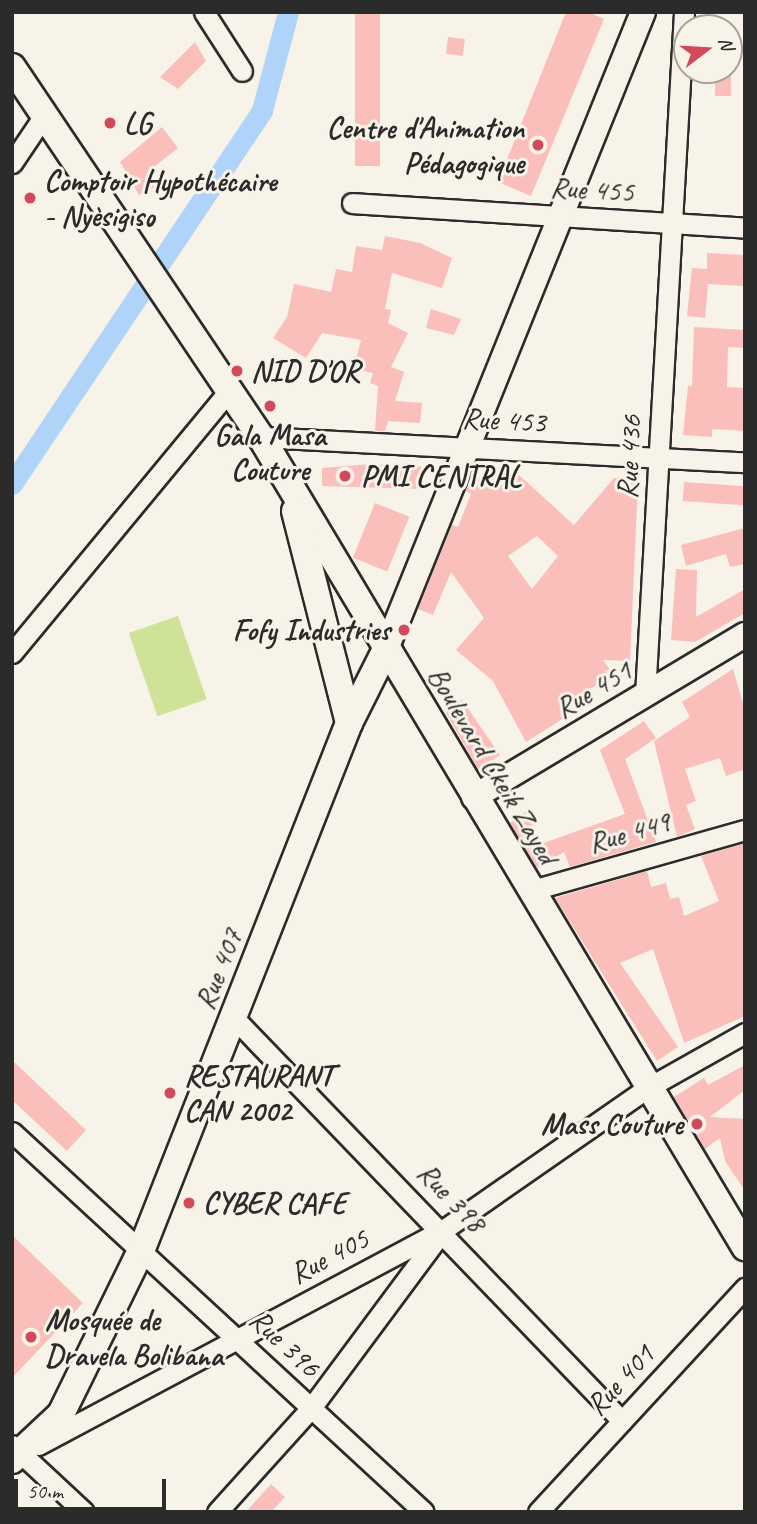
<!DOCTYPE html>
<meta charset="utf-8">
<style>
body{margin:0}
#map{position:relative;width:757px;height:1524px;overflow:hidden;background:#f7f3e8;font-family:Caveat,sans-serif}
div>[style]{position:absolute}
.green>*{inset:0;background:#cee398;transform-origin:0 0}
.canal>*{height:21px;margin:-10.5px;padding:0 10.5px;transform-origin:10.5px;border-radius:10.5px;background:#b0d4f9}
.building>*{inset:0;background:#fabebb;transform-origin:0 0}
.roads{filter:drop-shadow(2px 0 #2b2b2b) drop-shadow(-2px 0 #2b2b2b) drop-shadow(0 2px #2b2b2b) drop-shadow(0 -2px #2b2b2b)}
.minor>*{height:19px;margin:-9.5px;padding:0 9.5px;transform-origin:9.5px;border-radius:9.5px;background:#f7f3e8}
.tertiary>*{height:24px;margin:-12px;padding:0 12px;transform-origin:12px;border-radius:12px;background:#f7f3e8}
.secondary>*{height:26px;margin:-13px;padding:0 13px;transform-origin:13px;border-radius:13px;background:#f7f3e8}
.dots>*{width:19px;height:19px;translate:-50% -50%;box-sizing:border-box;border:4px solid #f7f3e8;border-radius:50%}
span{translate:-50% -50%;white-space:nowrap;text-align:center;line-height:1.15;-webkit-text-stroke:6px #f7f3e8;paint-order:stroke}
.poi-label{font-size:30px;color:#2b2b2b;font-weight:700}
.left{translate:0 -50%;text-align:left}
.right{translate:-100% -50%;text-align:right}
.street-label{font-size:30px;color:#2b2b2b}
.frame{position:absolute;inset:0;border:14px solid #2b2b2b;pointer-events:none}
.north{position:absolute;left:673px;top:14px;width:70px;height:70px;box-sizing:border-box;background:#f7f3e8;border:2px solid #a5a39c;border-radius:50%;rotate:73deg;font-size:19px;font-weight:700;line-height:28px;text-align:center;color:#2b2b2b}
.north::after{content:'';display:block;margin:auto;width:24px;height:32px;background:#d1495b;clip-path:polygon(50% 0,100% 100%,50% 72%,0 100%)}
.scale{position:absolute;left:14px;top:1479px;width:152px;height:32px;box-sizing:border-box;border:4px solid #2b2b2b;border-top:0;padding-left:9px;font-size:21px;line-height:24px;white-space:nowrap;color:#2b2b2b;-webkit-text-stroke:5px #f7f3e8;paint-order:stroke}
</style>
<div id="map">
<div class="green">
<div style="left:178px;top:616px;width:88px;height:52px;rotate:71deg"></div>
</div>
<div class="canal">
<div style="left:12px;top:484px;width:450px;rotate:-56.2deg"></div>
<div style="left:262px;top:110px;width:101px;rotate:-75.1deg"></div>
</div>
<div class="building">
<div style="left:355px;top:12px;width:25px;height:154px"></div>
<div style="clip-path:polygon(566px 12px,588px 12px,604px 19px,531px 196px,498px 182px)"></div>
<div style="left:448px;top:37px;width:17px;height:17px;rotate:7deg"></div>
<div style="clip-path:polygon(195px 42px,206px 61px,178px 89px,160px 77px)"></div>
<div style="left:715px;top:70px;width:16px;height:26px"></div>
<div style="clip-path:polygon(162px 127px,178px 148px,150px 170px,160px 184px,139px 195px,120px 162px)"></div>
<div style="clip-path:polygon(385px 236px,420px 243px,452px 258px,442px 288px,392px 273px,385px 309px,391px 310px,388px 323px,408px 333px,391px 367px,404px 372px,395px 401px,422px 403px,420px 423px,388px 421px,385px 431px,375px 431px,378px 386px,370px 383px,373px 373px,359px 370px,361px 361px,356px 360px,361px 340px,322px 333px,306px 358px,273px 338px,287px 317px,294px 284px,331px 292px,336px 269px,352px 272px,356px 246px,382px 250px)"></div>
<div style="clip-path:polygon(707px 253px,745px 255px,745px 286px,708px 284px,705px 318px,687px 316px,692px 268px,707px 269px)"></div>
<div style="clip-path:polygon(431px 309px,461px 319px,454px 335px,426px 328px)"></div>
<div style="clip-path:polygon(694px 327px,745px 330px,745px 348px,728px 347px,727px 387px,745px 388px,745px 431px,712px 429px,712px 437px,683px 435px,688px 386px,692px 386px)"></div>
<div style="clip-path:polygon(371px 464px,425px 467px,424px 489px,322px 486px,322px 468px)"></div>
<div style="clip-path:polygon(evenodd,487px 466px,511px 468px,574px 525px,614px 478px,638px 480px,630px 661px,603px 660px,613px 674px,566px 705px,572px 713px,526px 742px,493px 681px,456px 650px,484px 618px,451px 572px,433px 615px,418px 609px,452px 525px,458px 527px,471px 494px,466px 491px,470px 480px,486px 476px,487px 466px,537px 536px,558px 556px,532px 589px,508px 556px,537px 536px)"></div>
<div style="left:684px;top:482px;width:61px;height:19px;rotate:4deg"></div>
<div style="left:375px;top:503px;width:37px;height:59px;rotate:22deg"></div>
<div style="clip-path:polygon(745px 528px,745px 564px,730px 567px,726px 554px,686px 566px,681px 545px)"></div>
<div style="clip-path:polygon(676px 569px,697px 570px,696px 617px,745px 589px,745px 613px,695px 642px,671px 640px)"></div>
<div style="clip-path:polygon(733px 669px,745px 710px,745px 769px,726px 776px,720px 758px,685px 769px,696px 801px,686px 805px,695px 829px,677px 837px,654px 741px,690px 717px,682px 702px)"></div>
<div style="clip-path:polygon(462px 700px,500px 755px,478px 769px,445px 711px)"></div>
<div style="clip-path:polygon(644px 721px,656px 738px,625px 759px,656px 842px,570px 867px,564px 852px,537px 868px,510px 823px,526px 811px,541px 844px,625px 814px,600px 750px)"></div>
<div style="clip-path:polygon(745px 843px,745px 1016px,684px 1043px,653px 949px,620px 963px,678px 1047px,657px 1061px,555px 898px,647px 871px,651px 887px,666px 883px,670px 899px,679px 897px,684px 916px,719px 901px,701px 856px)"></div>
<div style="clip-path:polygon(12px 1060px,86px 1130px,67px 1151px,12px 1100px)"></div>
<div style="clip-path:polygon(745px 1065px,745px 1090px,710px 1117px,745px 1119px,745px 1191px,725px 1161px,720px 1138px,705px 1149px,674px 1097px,704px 1078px,708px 1085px)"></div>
<div style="clip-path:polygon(12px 1235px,83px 1303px,12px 1378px)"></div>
<div style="clip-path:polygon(271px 1484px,285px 1497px,271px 1512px,246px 1512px)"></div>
</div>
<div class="roads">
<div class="minor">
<div style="left:204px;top:12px;width:70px;rotate:57.2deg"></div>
<div style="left:12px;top:163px;width:55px;rotate:-56deg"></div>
<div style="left:352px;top:203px;width:394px;rotate:3.6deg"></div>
<div style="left:261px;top:437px;width:485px;rotate:3deg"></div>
<div style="left:12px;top:653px;width:340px;rotate:-50.4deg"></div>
<div style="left:645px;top:695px;width:684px;rotate:-86.73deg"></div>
<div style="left:529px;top:891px;width:224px;rotate:-15.8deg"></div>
<div style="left:235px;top:1019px;width:558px;rotate:46.09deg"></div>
<div style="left:12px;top:1132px;width:560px;rotate:42.69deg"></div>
<div style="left:12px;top:1445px;width:98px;rotate:42.9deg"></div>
<div style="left:38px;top:1445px;width:459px;rotate:-28deg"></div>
<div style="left:443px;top:1230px;width:251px;rotate:-34.8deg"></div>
<div style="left:649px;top:1087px;width:110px;rotate:-29.4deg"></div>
<div style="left:217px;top:1512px;width:140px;rotate:-47.9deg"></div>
<div style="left:311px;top:1408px;width:217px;rotate:-53.4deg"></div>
<div style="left:538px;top:1512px;width:305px;rotate:-47.3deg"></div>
</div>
<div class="tertiary">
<div style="left:386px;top:649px;width:687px;rotate:-68.03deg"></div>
<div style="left:474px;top:797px;width:316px;rotate:-30.9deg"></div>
</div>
<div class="secondary">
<div style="left:12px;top:67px;width:446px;rotate:56.1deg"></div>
<div style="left:261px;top:437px;width:944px;rotate:59.14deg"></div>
<div style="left:295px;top:511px;width:219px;rotate:75.7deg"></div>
<div style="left:12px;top:1460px;width:67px;rotate:-43.2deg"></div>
<div style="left:61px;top:1414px;width:182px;rotate:-63.9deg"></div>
<div style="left:141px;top:1251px;width:567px;rotate:-68.5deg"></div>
<div style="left:349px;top:723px;width:83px;rotate:-63.4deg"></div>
</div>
</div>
<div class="dots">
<div style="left:110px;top:123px;background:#d1495b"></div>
<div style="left:538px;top:145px;background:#d1495b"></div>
<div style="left:30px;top:198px;background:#d1495b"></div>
<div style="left:237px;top:371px;background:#d1495b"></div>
<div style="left:270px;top:406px;background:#d1495b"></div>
<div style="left:345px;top:476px;background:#d1495b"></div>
<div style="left:404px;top:630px;background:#d1495b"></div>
<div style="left:170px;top:1093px;background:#d1495b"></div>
<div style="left:697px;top:1124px;background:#d1495b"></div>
<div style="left:189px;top:1203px;background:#d1495b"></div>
<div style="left:31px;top:1337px;background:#d1495b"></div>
</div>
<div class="poi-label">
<span class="left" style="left:124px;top:123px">LG</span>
<span class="right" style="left:524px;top:145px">Centre d'Animation<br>Pédagogique</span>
<span class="left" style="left:44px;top:198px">Comptoir Hypothécaire<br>- Nyèsigiso</span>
<span class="left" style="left:251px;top:371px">NID D'OR</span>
<span style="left:270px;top:452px">Gala Masa<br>Couture</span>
<span class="left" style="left:361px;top:476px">PMI CENTRAL</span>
<span class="right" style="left:390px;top:630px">Fofy Industries</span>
<span class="left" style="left:184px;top:1093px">RESTAURANT<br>CAN 2002</span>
<span class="right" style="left:683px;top:1124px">Mass Couture</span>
<span class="left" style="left:203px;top:1203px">CYBER CAFE</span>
<span class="left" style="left:45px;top:1337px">Mosquée de<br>Dravela Bolibana</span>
</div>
<div class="street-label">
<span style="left:592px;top:189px;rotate:3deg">Rue 455</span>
<span style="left:504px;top:420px;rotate:3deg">Rue 453</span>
<span style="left:629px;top:457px;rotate:-87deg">Rue 436</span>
<span style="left:593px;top:689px;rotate:-31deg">Rue 451</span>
<span style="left:493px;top:765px;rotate:59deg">Boulevard Ckeik Zayed</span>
<span style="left:629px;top:832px;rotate:-16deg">Rue 449</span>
<span style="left:218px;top:969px;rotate:-69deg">Rue 407</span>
<span style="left:452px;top:1197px;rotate:46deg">Rue 398</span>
<span style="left:329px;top:1256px;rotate:-28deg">Rue 405</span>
<span style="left:285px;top:1343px;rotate:43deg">Rue 396</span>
<span style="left:620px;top:1380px;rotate:-47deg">Rue 401</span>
</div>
<div class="frame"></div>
<div class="north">N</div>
<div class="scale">50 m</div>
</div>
